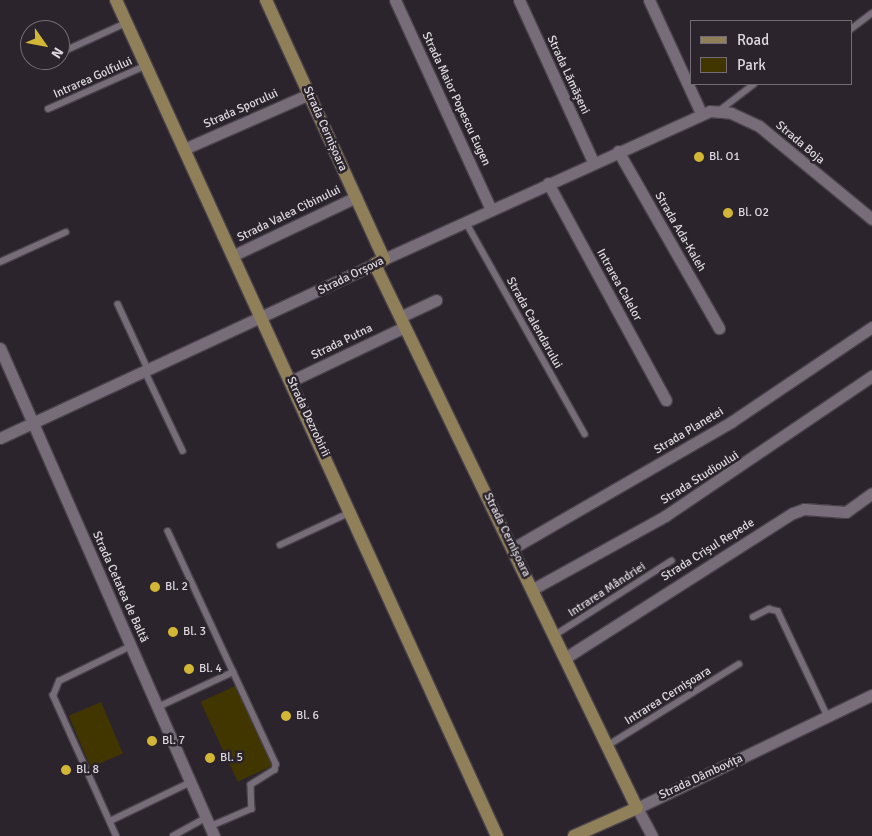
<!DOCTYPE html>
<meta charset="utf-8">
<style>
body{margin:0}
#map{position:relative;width:872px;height:836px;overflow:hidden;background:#2b242d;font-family:Signika,sans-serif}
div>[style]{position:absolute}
.green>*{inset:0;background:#413600;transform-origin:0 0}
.roads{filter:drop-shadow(1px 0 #49424a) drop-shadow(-1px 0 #49424a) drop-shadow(0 1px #49424a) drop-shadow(0 -1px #49424a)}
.lane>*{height:5.5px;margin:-2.75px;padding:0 2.75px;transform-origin:2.75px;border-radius:2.75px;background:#766d79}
.street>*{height:11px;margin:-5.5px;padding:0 5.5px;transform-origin:5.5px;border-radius:5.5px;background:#766d79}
.secondary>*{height:12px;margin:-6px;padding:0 6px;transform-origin:6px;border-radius:6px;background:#90805a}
.dots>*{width:14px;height:14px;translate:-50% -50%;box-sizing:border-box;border:2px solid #2b242d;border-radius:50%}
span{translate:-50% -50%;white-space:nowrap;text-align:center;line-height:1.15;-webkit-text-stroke:5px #2b242d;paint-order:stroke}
.street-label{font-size:12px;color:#ded9df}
.poi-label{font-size:12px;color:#ded9df}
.left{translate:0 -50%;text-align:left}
.legend{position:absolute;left:690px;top:20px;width:162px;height:65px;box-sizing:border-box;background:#2b242d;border:1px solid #736c74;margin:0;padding:6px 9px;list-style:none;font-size:15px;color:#ded9df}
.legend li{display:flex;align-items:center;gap:10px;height:25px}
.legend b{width:25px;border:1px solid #736c74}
.north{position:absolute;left:20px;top:20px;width:50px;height:50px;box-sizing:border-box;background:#2b242d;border:1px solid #736c74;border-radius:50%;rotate:123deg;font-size:14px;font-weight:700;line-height:20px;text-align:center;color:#ded9df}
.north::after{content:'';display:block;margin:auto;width:18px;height:22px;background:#d2b635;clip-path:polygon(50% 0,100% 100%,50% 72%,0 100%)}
</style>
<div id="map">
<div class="green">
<div style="left:235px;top:686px;width:88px;height:38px;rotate:65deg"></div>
<div style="left:101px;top:702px;width:56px;height:35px;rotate:67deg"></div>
</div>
<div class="roads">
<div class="lane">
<div style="left:851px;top:29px;width:26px;rotate:-37deg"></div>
<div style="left:60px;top:53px;width:72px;rotate:-24.4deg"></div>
<div style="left:44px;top:60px;width:1px"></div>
<div style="left:48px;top:109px;width:106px;rotate:-23.9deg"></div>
<div style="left:719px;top:111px;width:44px;rotate:-37.6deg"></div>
<div style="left:466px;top:222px;width:243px;rotate:60.7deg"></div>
<div style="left:0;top:262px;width:72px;rotate:-24.4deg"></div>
<div style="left:118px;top:304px;width:72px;rotate:65.2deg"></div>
<div style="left:146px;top:373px;width:86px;rotate:64.6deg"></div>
<div style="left:168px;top:531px;width:257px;rotate:65.1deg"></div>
<div style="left:276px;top:764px;width:6px;rotate:99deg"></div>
<div style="left:275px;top:770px;width:28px;rotate:148deg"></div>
<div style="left:251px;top:785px;width:24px;rotate:88deg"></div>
<div style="left:252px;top:809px;width:46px;rotate:156.8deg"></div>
<div style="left:280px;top:545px;width:78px;rotate:-24.9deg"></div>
<div style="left:753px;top:617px;width:18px;rotate:-27deg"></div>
<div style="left:769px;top:609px;width:9px;rotate:13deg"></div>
<div style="left:778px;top:611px;width:117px;rotate:64.7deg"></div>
<div style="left:555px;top:635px;width:138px;rotate:-32.5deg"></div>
<div style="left:158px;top:707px;width:83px;rotate:-25deg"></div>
<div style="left:607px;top:746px;width:155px;rotate:-31.8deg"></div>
<div style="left:110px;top:821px;width:90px;rotate:-25.7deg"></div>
<div style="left:116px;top:836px;width:154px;rotate:-114.2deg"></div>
<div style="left:53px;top:696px;width:16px;rotate:-68deg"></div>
<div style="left:59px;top:681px;width:80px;rotate:-25.9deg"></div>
<div style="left:173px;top:836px;width:38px;rotate:-29deg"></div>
</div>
<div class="street">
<div style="left:395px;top:0;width:231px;rotate:65.4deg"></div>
<div style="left:519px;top:0;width:178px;rotate:65.4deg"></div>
<div style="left:649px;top:0;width:124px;rotate:65.3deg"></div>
<div style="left:184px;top:149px;width:137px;rotate:-23.7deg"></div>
<div style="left:618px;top:151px;width:204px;rotate:60.3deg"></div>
<div style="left:548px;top:183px;width:247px;rotate:61.5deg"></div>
<div style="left:234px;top:255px;width:135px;rotate:-25.4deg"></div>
<div style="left:384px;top:259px;width:358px;rotate:-24.4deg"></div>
<div style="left:710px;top:111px;width:21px;rotate:5deg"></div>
<div style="left:731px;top:113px;width:31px;rotate:25deg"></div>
<div style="left:759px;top:126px;width:146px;rotate:39.5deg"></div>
<div style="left:400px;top:317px;width:40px;rotate:-25deg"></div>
<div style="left:0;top:348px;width:533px;rotate:66.32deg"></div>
<div style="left:291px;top:381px;width:125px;rotate:-25.5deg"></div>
<div style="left:0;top:438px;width:413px;rotate:-24.9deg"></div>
<div style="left:513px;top:548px;width:252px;rotate:-30deg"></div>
<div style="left:731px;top:422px;width:170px;rotate:-34deg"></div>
<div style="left:533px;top:589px;width:151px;rotate:-28.9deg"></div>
<div style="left:665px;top:516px;width:250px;rotate:-34.1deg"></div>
<div style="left:565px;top:658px;width:270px;rotate:-32.5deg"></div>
<div style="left:793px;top:513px;width:12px;rotate:-20deg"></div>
<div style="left:804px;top:509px;width:42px;rotate:4.1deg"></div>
<div style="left:846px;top:512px;width:32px;rotate:-36deg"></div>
<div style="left:652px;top:836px;width:32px;rotate:-118deg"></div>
<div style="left:637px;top:808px;width:261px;rotate:-25.7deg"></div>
</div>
<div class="secondary">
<div style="left:116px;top:0;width:919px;rotate:65.5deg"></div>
<div style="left:266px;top:0;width:285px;rotate:65.5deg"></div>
<div style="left:384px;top:259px;width:10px;rotate:151deg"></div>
<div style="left:375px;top:264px;width:8px;rotate:67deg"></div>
<div style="left:378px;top:271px;width:596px;rotate:64.25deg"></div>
<div style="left:637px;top:808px;width:69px;rotate:156deg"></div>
</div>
</div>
<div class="dots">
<div style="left:699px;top:157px;background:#d2b635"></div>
<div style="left:728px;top:213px;background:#d2b635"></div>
<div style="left:155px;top:587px;background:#d2b635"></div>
<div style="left:173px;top:632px;background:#d2b635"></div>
<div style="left:189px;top:669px;background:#d2b635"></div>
<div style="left:286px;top:716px;background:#d2b635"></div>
<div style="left:152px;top:741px;background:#d2b635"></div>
<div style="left:210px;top:758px;background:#d2b635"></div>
<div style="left:66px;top:770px;background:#d2b635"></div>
</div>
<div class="street-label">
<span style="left:568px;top:75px;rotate:65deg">Strada Lămășeni</span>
<span style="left:93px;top:78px;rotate:-24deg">Intrarea Golfului</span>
<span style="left:456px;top:99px;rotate:65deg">Strada Maior Popescu Eugen</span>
<span style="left:241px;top:109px;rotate:-24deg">Strada Sporului</span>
<span style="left:325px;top:129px;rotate:66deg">Strada Cernișoara</span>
<span style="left:800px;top:143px;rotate:40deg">Strada Boja</span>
<span style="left:289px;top:214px;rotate:-26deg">Strada Valea Cibinului</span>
<span style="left:680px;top:232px;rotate:60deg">Strada Ada-Kaleh</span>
<span style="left:351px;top:276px;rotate:-26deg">Strada Orșova</span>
<span style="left:619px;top:285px;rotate:61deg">Intrarea Calelor</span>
<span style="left:534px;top:323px;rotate:61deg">Strada Calendarului</span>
<span style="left:342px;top:342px;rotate:-26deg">Strada Putna</span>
<span style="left:308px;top:417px;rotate:65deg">Strada Dezrobirii</span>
<span style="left:689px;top:431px;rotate:-31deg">Strada Planetei</span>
<span style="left:700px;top:478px;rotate:-32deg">Strada Studioului</span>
<span style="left:507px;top:535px;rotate:64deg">Strada Cernișoara</span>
<span style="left:708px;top:550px;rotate:-32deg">Strada Crișul Repede</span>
<span style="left:120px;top:587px;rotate:66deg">Strada Cetatea de Baltă</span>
<span style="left:607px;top:590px;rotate:-33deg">Intrarea Mândriei</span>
<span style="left:668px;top:696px;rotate:-32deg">Intrarea Cernișoara</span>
<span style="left:701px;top:777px;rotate:-25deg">Strada Dâmbovița</span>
</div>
<div class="poi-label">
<span class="left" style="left:709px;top:157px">Bl. O1</span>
<span class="left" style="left:738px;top:213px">Bl. O2</span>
<span class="left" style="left:165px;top:587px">Bl. 2</span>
<span class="left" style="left:183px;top:632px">Bl. 3</span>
<span class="left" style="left:199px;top:669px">Bl. 4</span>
<span class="left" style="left:296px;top:716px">Bl. 6</span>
<span class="left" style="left:162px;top:741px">Bl. 7</span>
<span class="left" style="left:220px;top:758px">Bl. 5</span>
<span class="left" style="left:76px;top:770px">Bl. 8</span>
</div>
<ul class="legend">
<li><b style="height:6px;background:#90805a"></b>Road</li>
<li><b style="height:14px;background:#413600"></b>Park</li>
</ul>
<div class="north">N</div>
</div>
